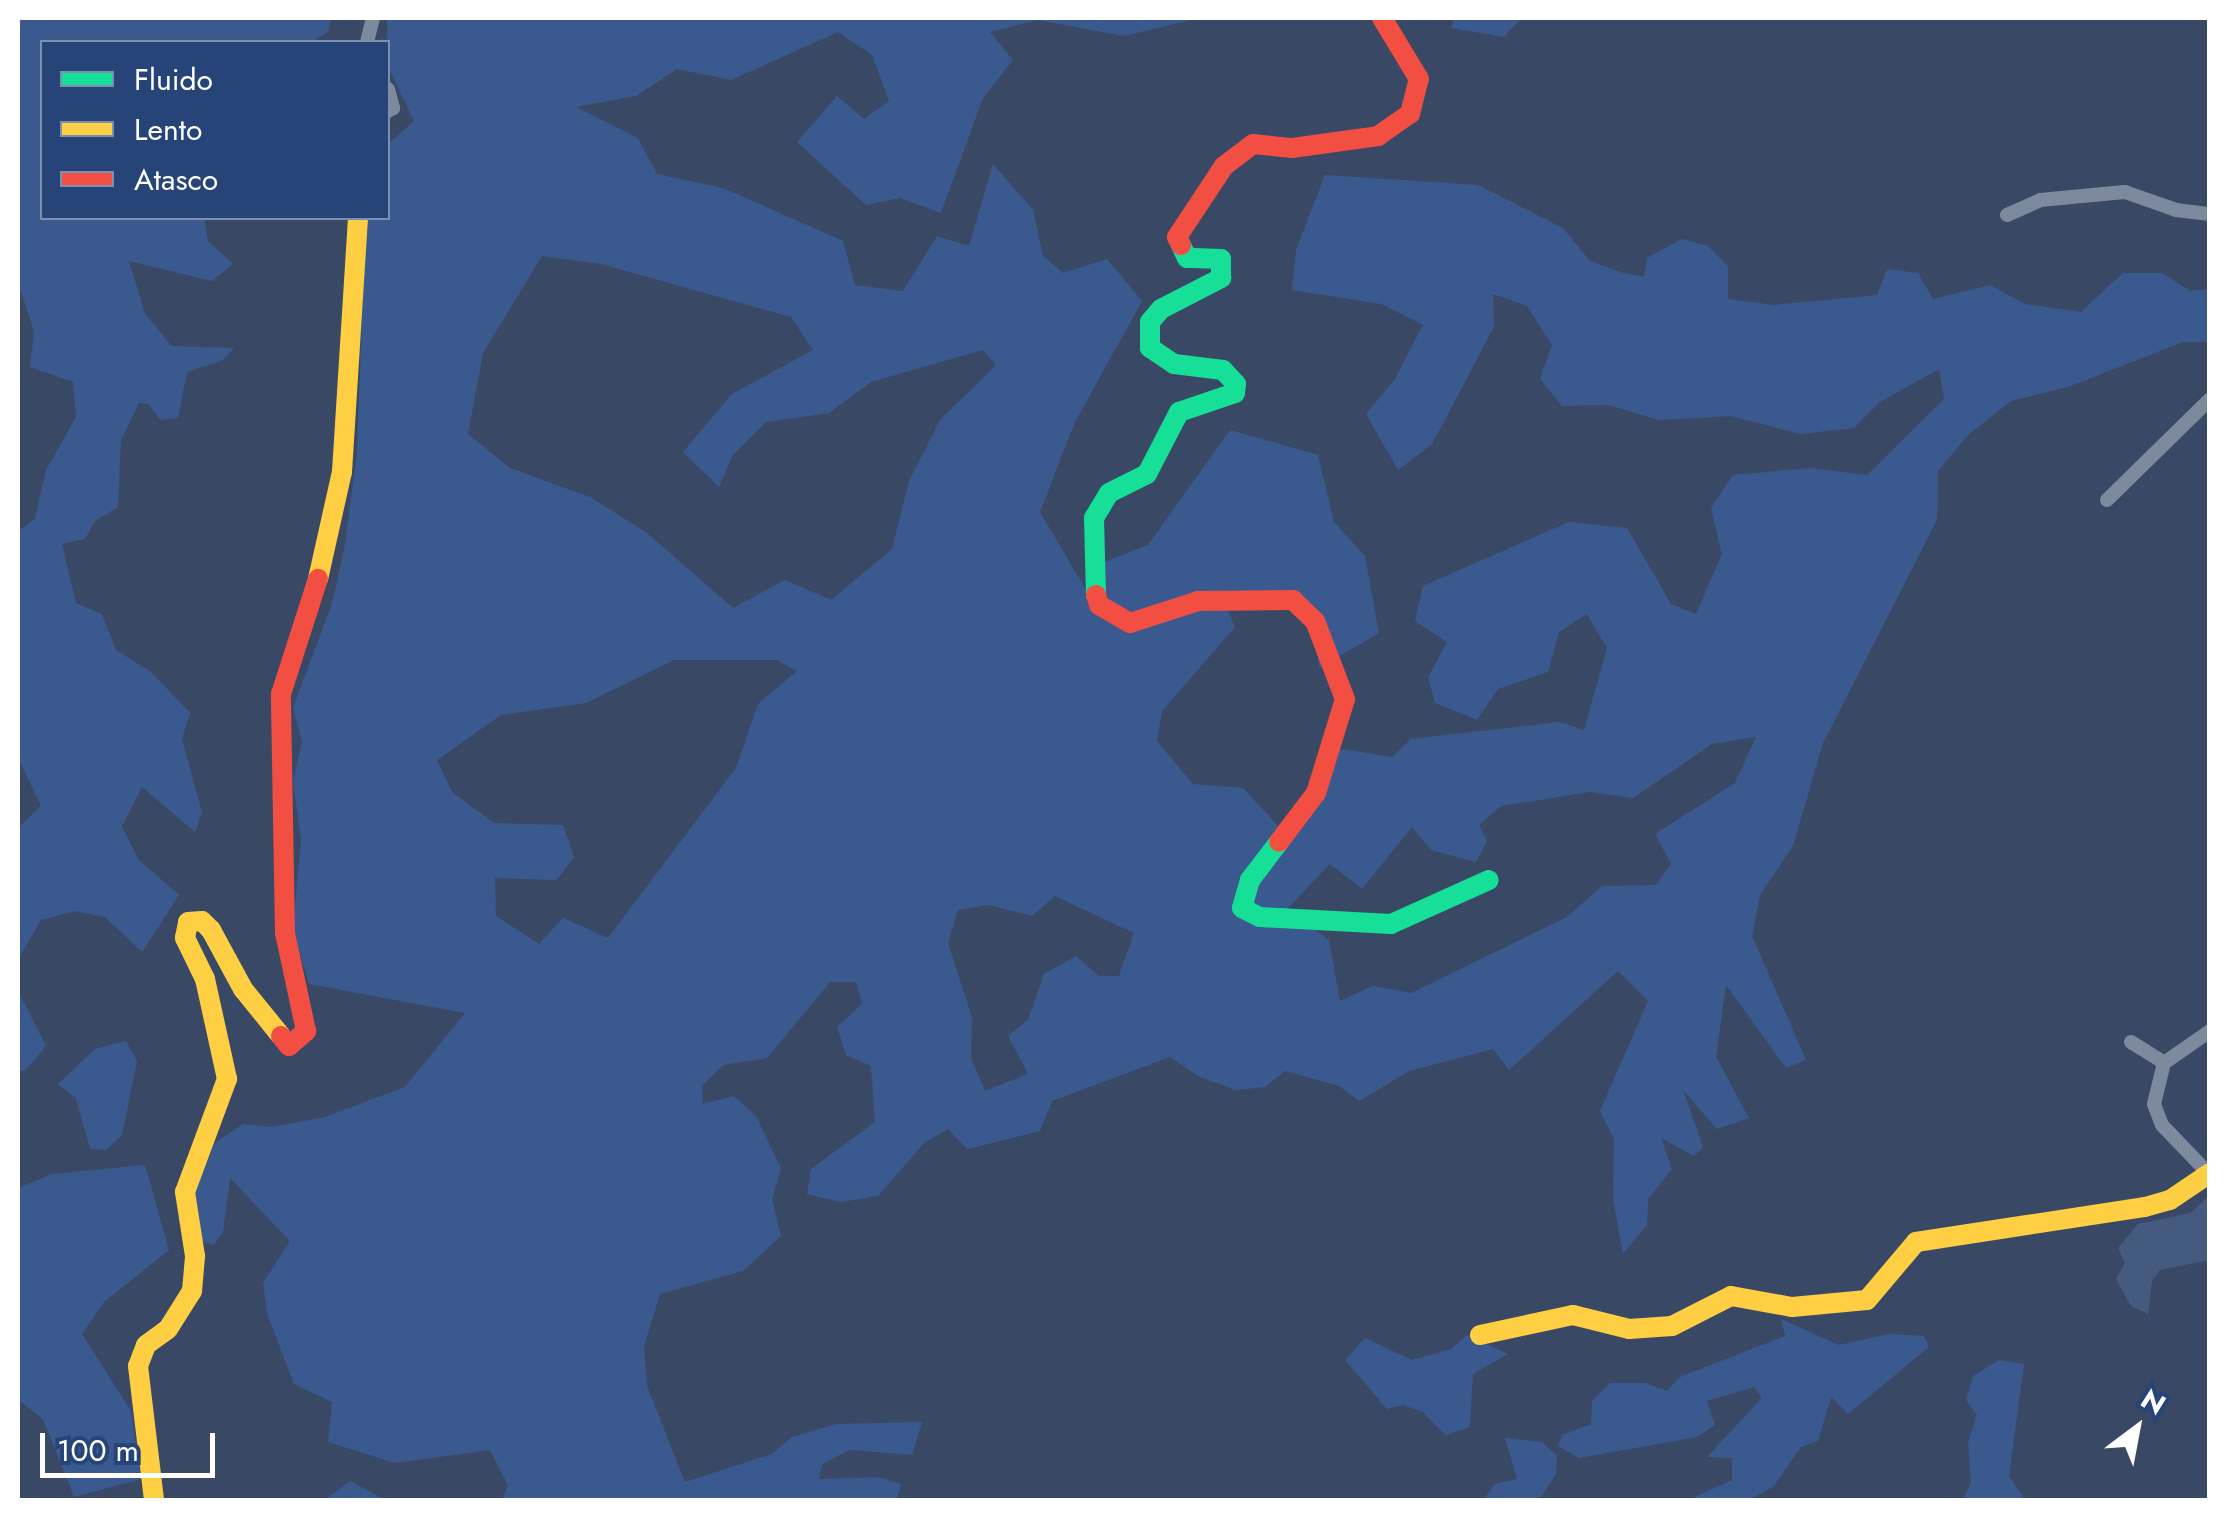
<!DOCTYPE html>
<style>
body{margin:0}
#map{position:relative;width:2227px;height:1518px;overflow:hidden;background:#394965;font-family:Jost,sans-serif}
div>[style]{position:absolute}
.green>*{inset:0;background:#3a5a8f}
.water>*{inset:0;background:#445a7f}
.street>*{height:14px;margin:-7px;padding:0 7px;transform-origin:7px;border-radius:7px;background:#7d899c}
.fast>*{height:20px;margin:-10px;padding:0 10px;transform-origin:10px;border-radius:10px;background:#16e098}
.slow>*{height:20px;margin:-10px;padding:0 10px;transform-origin:10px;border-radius:10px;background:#ffcf43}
.jam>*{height:20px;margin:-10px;padding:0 10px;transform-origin:10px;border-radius:10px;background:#f24e42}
span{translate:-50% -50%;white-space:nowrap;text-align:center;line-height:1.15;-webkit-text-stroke:8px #264478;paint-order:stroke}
.frame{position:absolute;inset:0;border:20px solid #fff;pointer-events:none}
.legend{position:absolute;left:40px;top:40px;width:350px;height:180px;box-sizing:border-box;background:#264478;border:2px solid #7d8fae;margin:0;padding:12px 18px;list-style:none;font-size:30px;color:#fff}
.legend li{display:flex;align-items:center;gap:20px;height:50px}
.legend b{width:50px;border:2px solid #7d8fae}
.north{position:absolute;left:2087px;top:1378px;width:100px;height:100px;-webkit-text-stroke:8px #264478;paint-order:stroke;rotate:32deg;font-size:28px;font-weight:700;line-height:40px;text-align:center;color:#fff}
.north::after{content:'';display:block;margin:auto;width:35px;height:45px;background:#fff;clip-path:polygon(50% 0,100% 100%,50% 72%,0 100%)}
.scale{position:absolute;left:40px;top:1433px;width:175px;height:45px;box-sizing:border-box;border:5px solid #fff;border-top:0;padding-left:12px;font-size:30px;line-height:35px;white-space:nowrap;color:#fff;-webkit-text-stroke:8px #264478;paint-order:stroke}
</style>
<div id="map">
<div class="green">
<div style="clip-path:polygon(18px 18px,331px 18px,328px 32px,312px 42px,42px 42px,42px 218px,204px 218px,208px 241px,233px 264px,212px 281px,129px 261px,145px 314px,172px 346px,234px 348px,223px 360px,187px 372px,178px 418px,160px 420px,149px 404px,139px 403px,121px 441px,118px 507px,95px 521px,85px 539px,62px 544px,76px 603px,102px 614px,116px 650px,151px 672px,190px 713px,182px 739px,202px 813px,195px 832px,142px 787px,122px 826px,138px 859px,179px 895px,142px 952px,105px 917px,75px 911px,41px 920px,18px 959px,18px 828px,41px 806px,18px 758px,18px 531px,35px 519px,46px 470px,76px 417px,73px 382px,30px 367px,34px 332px,18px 282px)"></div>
<div style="clip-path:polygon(evenodd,387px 18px,1199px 18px,1124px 36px,1038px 20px,990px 32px,1013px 60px,983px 98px,941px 213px,900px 198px,866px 205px,797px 142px,837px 96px,864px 119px,889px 101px,872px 55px,838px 32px,731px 80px,677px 69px,636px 96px,576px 107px,638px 138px,657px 174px,723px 188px,843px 241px,855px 285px,903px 291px,937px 236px,969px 246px,993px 164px,1033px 210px,1043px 256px,1063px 273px,1107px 259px,1142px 301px,1075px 422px,1040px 512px,1086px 590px,1102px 563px,1148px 545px,1230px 430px,1318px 455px,1334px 522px,1365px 556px,1379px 633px,1319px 668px,1311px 603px,1293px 593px,1222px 597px,1235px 627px,1162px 711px,1157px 741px,1193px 784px,1243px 788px,1278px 826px,1298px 828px,1335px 748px,1392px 757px,1411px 739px,1559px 722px,1584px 730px,1607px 648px,1587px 614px,1559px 632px,1548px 672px,1498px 689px,1477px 720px,1435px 703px,1428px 677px,1447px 642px,1415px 621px,1423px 586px,1569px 522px,1627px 528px,1671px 604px,1696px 614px,1722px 554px,1711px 508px,1733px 475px,1809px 468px,1867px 475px,1944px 399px,1939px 369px,1880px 402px,1854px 428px,1800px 434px,1731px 416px,1659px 420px,1608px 405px,1562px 406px,1540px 379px,1552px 345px,1527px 306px,1493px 294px,1494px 327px,1432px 444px,1398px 470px,1366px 414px,1395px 379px,1423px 325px,1381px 304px,1292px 290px,1296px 250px,1325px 175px,1478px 185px,1563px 228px,1590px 261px,1623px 273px,1644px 277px,1647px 258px,1682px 239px,1708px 246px,1728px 266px,1728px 299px,1774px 305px,1877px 295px,1887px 269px,1918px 273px,1933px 299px,1990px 285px,2025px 304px,2081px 312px,2123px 273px,2162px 273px,2190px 291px,2209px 289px,2209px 342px,2183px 342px,2068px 387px,2011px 401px,1968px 435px,1938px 471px,1937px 520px,1823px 743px,1793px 846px,1760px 895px,1752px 936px,1806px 1060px,1786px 1068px,1726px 985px,1716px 1057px,1749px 1118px,1717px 1129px,1683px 1090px,1703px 1147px,1694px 1156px,1661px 1138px,1672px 1169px,1648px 1199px,1647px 1225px,1623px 1254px,1613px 1199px,1614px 1139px,1600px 1111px,1648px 1001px,1618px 971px,1509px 1070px,1493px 1049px,1409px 1071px,1359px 1101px,1339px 1086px,1285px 1071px,1265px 1087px,1235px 1090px,1198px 1076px,1170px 1057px,1052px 1101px,1040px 1131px,968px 1149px,948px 1129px,924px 1143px,878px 1196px,841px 1202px,807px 1194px,811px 1169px,875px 1122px,871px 1066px,846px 1055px,837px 1027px,862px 1004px,856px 982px,830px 982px,767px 1058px,723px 1065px,702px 1086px,703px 1104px,734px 1096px,756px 1116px,781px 1168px,772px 1199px,781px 1236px,743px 1271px,660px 1294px,644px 1346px,647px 1386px,685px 1482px,772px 1454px,792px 1437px,836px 1424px,922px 1422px,912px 1455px,849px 1450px,822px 1464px,819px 1479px,878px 1477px,901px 1484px,897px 1500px,502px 1500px,508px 1485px,490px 1450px,395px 1463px,328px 1442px,332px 1402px,294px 1384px,267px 1313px,263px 1283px,290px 1241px,230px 1178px,223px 1232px,214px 1245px,198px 1241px,190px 1204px,215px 1143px,243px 1124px,272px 1127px,325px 1117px,405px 1087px,465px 1013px,309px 984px,293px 929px,301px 840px,293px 781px,302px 742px,293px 708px,332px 603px,344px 550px,357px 454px,365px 234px,368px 218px,388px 218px,388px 144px,414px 121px,388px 67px,387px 18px,542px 256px,601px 264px,791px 317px,813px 350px,732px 394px,683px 452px,719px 487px,733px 455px,766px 422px,829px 413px,871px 382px,983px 350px,996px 365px,940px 420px,909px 481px,892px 549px,831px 600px,785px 580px,733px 608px,647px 533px,590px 497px,510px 468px,468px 434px,483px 353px,542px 256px,387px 18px,674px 660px,777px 660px,797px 671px,758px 704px,736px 768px,608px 938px,563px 918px,539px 944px,496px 916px,495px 878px,557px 880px,574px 857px,563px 825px,494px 823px,452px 792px,437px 760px,501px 715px,586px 703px,674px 660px,387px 18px,1756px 737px,1735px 783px,1655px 834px,1671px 864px,1656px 885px,1602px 886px,1567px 917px,1411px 993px,1373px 986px,1340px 1001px,1329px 940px,1287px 909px,1330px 864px,1362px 889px,1412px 827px,1431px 850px,1476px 862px,1487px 841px,1479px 825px,1501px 806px,1590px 792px,1633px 798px,1712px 744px,1756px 737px,387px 18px,1055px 896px,1134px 933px,1119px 976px,1099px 976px,1076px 956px,1044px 974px,1028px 1020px,1008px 1036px,1028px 1074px,985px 1091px,971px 1057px,972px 1018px,948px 943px,958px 910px,988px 905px,1032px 916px,1055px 896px)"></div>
<div style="clip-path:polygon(1454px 18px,1521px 18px,1504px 37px,1451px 28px)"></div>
<div style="clip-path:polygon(18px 991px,46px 1046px,25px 1071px,18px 1070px)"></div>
<div style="clip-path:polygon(126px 1041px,137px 1061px,122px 1135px,106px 1150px,90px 1149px,76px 1098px,58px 1084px,95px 1049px)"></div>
<div style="clip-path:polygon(145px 1165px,169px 1250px,104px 1302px,82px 1334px,131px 1411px,141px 1479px,74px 1497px,43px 1419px,18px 1400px,18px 1188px,52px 1174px)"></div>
<div style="clip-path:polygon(1781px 1319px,1839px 1345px,1889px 1334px,1924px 1336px,1929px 1347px,1848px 1414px,1831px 1397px,1818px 1441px,1801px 1447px,1773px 1487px,1748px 1500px,1688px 1500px,1732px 1480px,1732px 1458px,1707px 1457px,1762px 1398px,1754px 1387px,1707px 1401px,1715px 1425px,1697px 1437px,1579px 1458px,1558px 1446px,1563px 1435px,1591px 1424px,1592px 1401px,1610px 1383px,1646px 1383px,1667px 1391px,1680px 1377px,1785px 1336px)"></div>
<div style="clip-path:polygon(1467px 1335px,1508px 1354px,1473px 1374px,1470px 1427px,1446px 1435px,1423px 1412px,1403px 1405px,1387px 1409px,1345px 1360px,1365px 1338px,1412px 1360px,1451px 1349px)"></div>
<div style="clip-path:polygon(1999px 1360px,2024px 1364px,2009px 1476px,2025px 1500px,1963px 1500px,1971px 1482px,1968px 1442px,1977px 1415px,1966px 1400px,1973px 1376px)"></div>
<div style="clip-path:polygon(1505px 1438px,1542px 1442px,1557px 1456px,1556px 1474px,1539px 1500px,1483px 1500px,1495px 1484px,1517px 1479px)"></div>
<div style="clip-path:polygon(350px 1481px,386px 1500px,387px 1500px,325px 1500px)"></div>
</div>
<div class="water">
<div style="clip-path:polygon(2209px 1196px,2209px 1260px,2160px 1270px,2152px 1281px,2148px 1314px,2131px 1306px,2116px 1279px,2125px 1263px,2118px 1248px,2138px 1224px,2190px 1213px)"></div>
</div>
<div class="street">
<div style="left:367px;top:42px;width:25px;rotate:-76deg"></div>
<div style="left:388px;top:89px;width:20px;rotate:75deg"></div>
<div style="left:393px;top:108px;width:6px;rotate:149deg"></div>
<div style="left:2007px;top:215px;width:36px;rotate:-24deg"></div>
<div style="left:2040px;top:200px;width:85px;rotate:-5.4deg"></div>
<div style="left:2125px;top:192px;width:54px;rotate:19.4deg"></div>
<div style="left:2176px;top:210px;width:34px;rotate:7deg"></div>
<div style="left:2107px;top:500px;width:144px;rotate:-44.4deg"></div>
<div style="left:2131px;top:1042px;width:39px;rotate:32deg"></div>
<div style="left:2208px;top:1173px;width:66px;rotate:-133.8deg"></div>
<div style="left:2162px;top:1125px;width:22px;rotate:-111deg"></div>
<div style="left:2154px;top:1104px;width:42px;rotate:-76.3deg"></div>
<div style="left:2164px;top:1063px;width:56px;rotate:-34.8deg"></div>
</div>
<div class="fast">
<div style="left:1096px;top:595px;width:77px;rotate:-91.5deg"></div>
<div style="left:1094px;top:518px;width:29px;rotate:-59deg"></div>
<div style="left:1109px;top:493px;width:42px;rotate:-26.6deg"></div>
<div style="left:1147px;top:474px;width:70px;rotate:-62.7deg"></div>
<div style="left:1179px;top:412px;width:59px;rotate:-18.7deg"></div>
<div style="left:1235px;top:393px;width:9px;rotate:-84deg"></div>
<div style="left:1236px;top:384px;width:19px;rotate:-133deg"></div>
<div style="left:1223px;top:370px;width:49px;rotate:-173deg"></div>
<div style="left:1174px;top:364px;width:29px;rotate:-146deg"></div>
<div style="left:1150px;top:348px;width:26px;rotate:-90deg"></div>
<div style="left:1150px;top:322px;width:17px;rotate:-50deg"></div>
<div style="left:1161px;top:309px;width:68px;rotate:-27.3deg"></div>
<div style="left:1221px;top:278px;width:19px;rotate:-90deg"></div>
<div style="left:1221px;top:259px;width:34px;rotate:-178deg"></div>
<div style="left:1187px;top:258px;width:14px;rotate:-115deg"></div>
<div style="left:1279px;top:842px;width:48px;rotate:127.3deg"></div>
<div style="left:1250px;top:880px;width:29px;rotate:106deg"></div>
<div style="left:1242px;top:908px;width:20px;rotate:27deg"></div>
<div style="left:1260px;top:917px;width:131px;rotate:3.1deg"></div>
<div style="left:1391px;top:924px;width:107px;rotate:-24.2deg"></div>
</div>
<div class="slow">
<div style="left:318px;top:579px;width:110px;rotate:-77.4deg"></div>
<div style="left:342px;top:472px;width:255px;rotate:-86.4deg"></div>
<div style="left:1480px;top:1335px;width:95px;rotate:-12.1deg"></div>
<div style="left:1573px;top:1315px;width:58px;rotate:14deg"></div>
<div style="left:1629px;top:1329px;width:43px;rotate:-4deg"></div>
<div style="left:1672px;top:1326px;width:66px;rotate:-27deg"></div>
<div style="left:1731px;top:1296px;width:62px;rotate:10.2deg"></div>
<div style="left:1792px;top:1307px;width:75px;rotate:-5.3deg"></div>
<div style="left:1867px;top:1300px;width:76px;rotate:-49.8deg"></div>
<div style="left:1916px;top:1242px;width:232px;rotate:-8.7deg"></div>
<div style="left:2145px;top:1207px;width:26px;rotate:-16deg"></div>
<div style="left:2170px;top:1200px;width:48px;rotate:-34deg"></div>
<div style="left:154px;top:1500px;width:135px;rotate:-96.8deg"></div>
<div style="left:138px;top:1366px;width:22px;rotate:-69deg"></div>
<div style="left:146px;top:1345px;width:27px;rotate:-36deg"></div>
<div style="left:168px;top:1329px;width:45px;rotate:-57.7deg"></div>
<div style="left:192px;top:1291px;width:35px;rotate:-85deg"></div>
<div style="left:195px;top:1256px;width:65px;rotate:-98.9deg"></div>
<div style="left:185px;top:1192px;width:121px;rotate:-69.6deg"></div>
<div style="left:227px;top:1079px;width:102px;rotate:-102.4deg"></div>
<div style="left:205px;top:979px;width:46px;rotate:-116deg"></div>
<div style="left:185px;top:938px;width:16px;rotate:-79deg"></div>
<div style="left:188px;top:922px;width:14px;rotate:-4deg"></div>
<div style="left:202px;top:921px;width:13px;rotate:45deg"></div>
<div style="left:211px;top:930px;width:67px;rotate:61.5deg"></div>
<div style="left:243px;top:989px;width:60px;rotate:51deg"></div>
</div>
<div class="jam">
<div style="left:1181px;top:245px;width:9px;rotate:-117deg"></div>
<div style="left:1177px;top:237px;width:85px;rotate:-56.5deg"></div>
<div style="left:1224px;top:166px;width:36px;rotate:-37deg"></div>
<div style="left:1253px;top:144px;width:39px;rotate:6deg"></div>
<div style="left:1292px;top:148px;width:87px;rotate:-7.9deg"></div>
<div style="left:1378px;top:136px;width:39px;rotate:-35deg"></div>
<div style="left:1410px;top:114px;width:36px;rotate:-76deg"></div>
<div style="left:1419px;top:79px;width:71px;rotate:-121.2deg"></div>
<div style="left:1096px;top:595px;width:10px;rotate:73deg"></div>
<div style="left:1099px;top:605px;width:36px;rotate:30deg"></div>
<div style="left:1130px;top:623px;width:71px;rotate:-17.9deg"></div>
<div style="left:1198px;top:601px;width:95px;rotate:-0.6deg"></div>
<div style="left:1293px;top:600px;width:30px;rotate:44deg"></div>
<div style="left:1315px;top:621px;width:84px;rotate:69deg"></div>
<div style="left:1345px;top:699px;width:98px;rotate:107.1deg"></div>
<div style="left:1316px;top:793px;width:61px;rotate:127.1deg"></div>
<div style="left:281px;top:1036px;width:13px;rotate:51deg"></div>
<div style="left:289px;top:1046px;width:23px;rotate:-41deg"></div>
<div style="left:306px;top:1031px;width:100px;rotate:-102.1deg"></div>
<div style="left:285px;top:933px;width:239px;rotate:-91deg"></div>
<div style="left:281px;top:694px;width:121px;rotate:-72.2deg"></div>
</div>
<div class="frame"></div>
<ul class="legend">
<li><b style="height:12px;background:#16e098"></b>Fluido</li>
<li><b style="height:12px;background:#ffcf43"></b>Lento</li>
<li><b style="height:12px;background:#f24e42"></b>Atasco</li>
</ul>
<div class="north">N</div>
<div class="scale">100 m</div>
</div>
